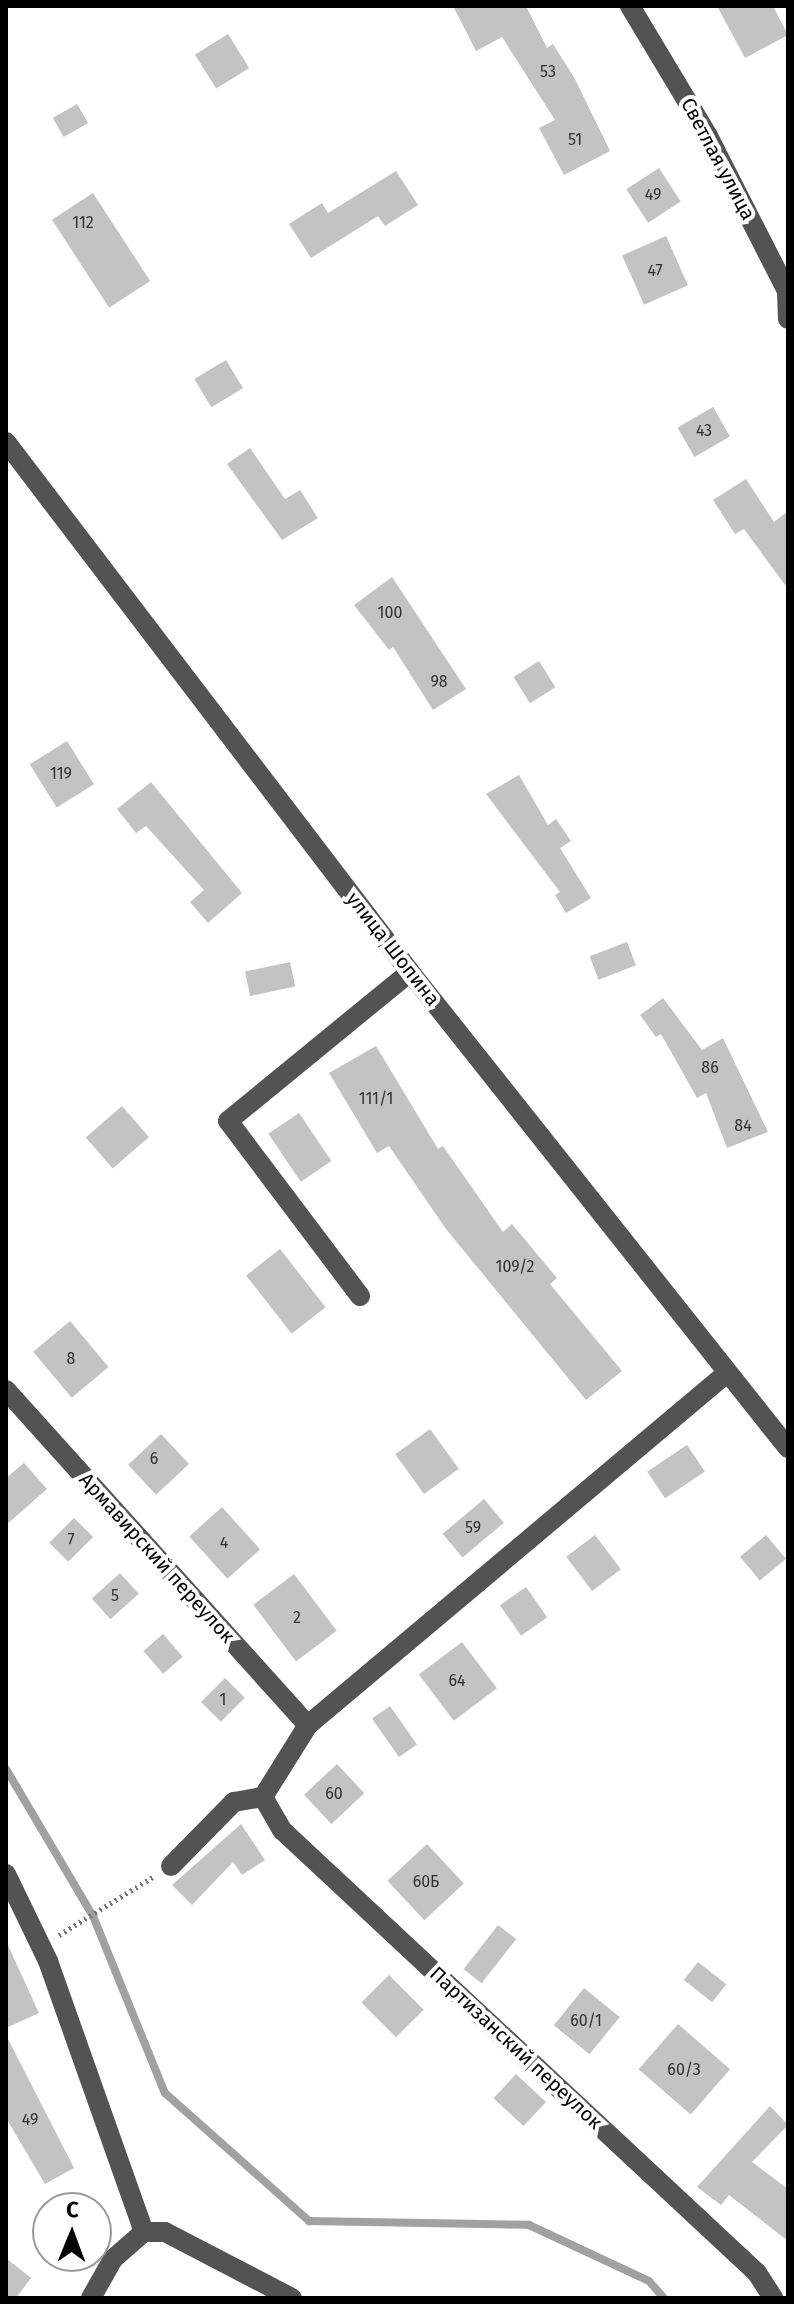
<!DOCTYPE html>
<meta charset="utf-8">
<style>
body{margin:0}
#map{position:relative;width:794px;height:2304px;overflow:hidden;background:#fff;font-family:"Fira Sans",sans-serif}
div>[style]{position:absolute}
.stream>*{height:8px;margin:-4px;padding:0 4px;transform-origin:4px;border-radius:4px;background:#a1a1a1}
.building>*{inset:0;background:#c3c3c3;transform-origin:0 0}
.path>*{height:5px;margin-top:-2.5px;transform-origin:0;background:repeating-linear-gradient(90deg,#757575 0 2px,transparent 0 6px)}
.minor>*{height:20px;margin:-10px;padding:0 10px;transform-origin:10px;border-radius:10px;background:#535353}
span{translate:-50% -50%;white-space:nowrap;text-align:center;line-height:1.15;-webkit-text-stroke:8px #fff;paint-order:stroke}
.number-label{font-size:16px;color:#313131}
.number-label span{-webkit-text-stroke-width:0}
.street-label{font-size:20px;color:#000}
.frame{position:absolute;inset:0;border:8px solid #000;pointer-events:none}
.north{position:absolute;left:32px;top:2192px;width:80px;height:80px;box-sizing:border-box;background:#fff;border:2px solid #999;border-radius:50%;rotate:1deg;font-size:22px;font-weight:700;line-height:32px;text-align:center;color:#000}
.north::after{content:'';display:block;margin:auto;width:28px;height:36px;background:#000;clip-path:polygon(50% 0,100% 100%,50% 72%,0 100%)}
</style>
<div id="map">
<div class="stream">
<div style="left:6px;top:1769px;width:171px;rotate:59.4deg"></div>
<div style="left:93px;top:1916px;width:191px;rotate:67.9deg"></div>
<div style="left:165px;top:2093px;width:193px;rotate:41.6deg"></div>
<div style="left:309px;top:2221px;width:220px;rotate:1deg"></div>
<div style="left:529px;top:2225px;width:132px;rotate:25deg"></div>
<div style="left:649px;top:2281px;width:23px;rotate:49deg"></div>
</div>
<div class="building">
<div style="clip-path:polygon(453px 6px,526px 6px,547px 48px,553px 44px,575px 79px,610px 151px,564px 175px,539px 128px,555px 120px,502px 37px,476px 51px)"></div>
<div style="clip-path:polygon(717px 6px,773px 6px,788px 35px,745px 58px)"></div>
<div style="left:228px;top:34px;width:40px;height:39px;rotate:58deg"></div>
<div style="left:77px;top:104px;width:22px;height:28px;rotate:60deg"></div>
<div style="left:659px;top:168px;width:40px;height:39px;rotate:57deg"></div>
<div style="clip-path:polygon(396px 171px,418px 205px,385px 226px,378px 216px,311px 258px,289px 224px,322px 203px,328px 213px)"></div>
<div style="left:93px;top:193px;width:105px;height:49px;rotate:57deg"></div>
<div style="left:666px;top:236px;width:54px;height:48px;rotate:66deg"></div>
<div style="left:226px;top:360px;width:33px;height:37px;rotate:59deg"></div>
<div style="left:713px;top:407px;width:34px;height:41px;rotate:60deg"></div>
<div style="clip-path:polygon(250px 448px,285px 499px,300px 490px,318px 518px,282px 540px,227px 464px)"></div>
<div style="clip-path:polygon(746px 479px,774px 522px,788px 511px,788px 589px,744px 529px,735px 534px,713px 500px)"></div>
<div style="clip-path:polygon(392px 577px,466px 689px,433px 710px,393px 647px,389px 650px,354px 605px)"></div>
<div style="left:539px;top:661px;width:31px;height:30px;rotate:58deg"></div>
<div style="left:67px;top:741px;width:51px;height:44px;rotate:58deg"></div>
<div style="clip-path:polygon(519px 775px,548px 825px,556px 819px,571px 841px,560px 848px,591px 898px,566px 913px,555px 895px,560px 892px,486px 794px)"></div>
<div style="clip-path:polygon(151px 782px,242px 893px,208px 923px,190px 902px,204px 890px,146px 826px,136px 833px,117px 809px)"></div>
<div style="left:627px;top:942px;width:25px;height:40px;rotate:69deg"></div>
<div style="left:290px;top:962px;width:25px;height:46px;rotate:78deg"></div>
<div style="clip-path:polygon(663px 998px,702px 1050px,723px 1038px,768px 1132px,727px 1148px,706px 1093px,697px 1098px,661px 1034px,656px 1037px,640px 1015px)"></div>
<div style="clip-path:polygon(376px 1046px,438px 1149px,443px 1146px,503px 1232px,512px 1224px,557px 1278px,550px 1284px,622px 1371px,586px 1400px,446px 1229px,389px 1146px,377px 1153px,329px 1073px)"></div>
<div style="left:122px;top:1106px;width:41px;height:48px;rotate:49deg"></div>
<div style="left:299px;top:1113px;width:58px;height:37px;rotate:56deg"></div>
<div style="left:280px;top:1249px;width:74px;height:43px;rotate:52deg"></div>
<div style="left:70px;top:1321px;width:60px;height:48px;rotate:50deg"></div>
<div style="left:430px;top:1429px;width:49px;height:43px;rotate:54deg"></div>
<div style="left:161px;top:1434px;width:41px;height:45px;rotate:47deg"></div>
<div style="left:687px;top:1445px;width:32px;height:48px;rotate:56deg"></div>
<div style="clip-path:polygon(24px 1463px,47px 1489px,6px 1525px,6px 1478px)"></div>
<div style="left:484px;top:1499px;width:31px;height:54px;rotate:50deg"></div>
<div style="left:222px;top:1507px;width:57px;height:44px;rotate:48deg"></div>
<div style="left:74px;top:1518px;width:27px;height:35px;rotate:45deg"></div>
<div style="left:595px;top:1535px;width:43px;height:36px;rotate:53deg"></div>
<div style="left:766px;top:1535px;width:31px;height:34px;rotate:50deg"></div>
<div style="left:120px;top:1573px;width:28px;height:38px;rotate:48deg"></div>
<div style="left:294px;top:1574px;width:71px;height:51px;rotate:53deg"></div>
<div style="left:526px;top:1587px;width:37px;height:32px;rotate:55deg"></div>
<div style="left:163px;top:1634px;width:30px;height:26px;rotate:49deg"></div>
<div style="left:462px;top:1642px;width:58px;height:54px;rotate:53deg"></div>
<div style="left:225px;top:1678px;width:28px;height:34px;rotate:45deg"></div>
<div style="left:390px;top:1706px;width:47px;height:22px;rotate:55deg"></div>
<div style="left:337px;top:1764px;width:40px;height:45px;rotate:47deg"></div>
<div style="clip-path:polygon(241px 1824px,265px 1860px,242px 1875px,233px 1862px,192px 1905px,172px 1885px)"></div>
<div style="left:427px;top:1844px;width:54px;height:54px;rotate:47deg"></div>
<div style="left:498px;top:1925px;width:23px;height:56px;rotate:38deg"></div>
<div style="clip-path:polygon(6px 1941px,39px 2013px,6px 2028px)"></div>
<div style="left:698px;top:1962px;width:36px;height:23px;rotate:38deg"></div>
<div style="left:389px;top:1975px;width:49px;height:39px;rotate:45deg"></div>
<div style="left:584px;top:1988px;width:46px;height:48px;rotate:39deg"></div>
<div style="left:678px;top:2024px;width:69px;height:60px;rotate:41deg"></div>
<div style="clip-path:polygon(6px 2035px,74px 2168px,45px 2184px,6px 2118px)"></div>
<div style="left:516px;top:2074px;width:41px;height:33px;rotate:43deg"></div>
<div style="clip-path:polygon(770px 2106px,788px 2125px,752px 2162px,788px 2189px,788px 2241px,729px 2195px,721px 2205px,697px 2187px)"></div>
<div style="clip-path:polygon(6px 2258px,31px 2278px,16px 2298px,6px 2298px)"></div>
</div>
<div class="path">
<div style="left:59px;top:1935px;width:110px;rotate:-31.7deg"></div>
</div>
<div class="minor">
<div style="left:630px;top:6px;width:152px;rotate:59deg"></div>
<div style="left:708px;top:136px;width:174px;rotate:63deg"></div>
<div style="left:787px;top:291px;width:28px;rotate:88deg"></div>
<div style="left:6px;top:442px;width:666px;rotate:52.68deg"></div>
<div style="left:410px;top:972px;width:608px;rotate:51.55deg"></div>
<div style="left:360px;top:1296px;width:219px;rotate:-127deg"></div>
<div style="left:228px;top:1121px;width:235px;rotate:-39.3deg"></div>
<div style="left:6px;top:1390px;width:451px;rotate:48deg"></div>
<div style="left:263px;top:1797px;width:38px;rotate:60deg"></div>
<div style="left:282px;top:1830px;width:650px;rotate:43deg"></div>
<div style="left:757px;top:2273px;width:30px;rotate:57deg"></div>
<div style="left:171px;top:1866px;width:90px;rotate:-45.5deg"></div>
<div style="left:234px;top:1802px;width:29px;rotate:-10deg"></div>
<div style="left:263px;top:1797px;width:85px;rotate:-58deg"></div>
<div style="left:308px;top:1725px;width:547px;rotate:-40.03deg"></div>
<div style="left:6px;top:1874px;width:97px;rotate:64.2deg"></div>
<div style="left:48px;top:1961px;width:288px;rotate:70.5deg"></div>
<div style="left:91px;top:2298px;width:45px;rotate:-60.6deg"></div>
<div style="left:113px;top:2259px;width:41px;rotate:-41.1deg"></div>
<div style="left:144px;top:2232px;width:21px"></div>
<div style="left:165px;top:2232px;width:143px;rotate:27.5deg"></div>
</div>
<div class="number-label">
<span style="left:548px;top:72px">53</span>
<span style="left:575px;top:140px">51</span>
<span style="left:653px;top:195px">49</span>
<span style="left:83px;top:223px">112</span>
<span style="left:655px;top:271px">47</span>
<span style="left:704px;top:431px">43</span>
<span style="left:390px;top:613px">100</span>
<span style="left:439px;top:682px">98</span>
<span style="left:61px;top:774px">119</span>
<span style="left:710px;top:1068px">86</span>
<span style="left:376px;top:1099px">111/1</span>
<span style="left:743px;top:1126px">84</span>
<span style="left:515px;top:1267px">109/2</span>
<span style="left:71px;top:1359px">8</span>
<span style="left:154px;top:1459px">6</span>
<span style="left:473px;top:1528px">59</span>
<span style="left:71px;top:1540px">7</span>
<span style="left:224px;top:1543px">4</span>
<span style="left:115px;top:1596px">5</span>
<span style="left:297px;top:1618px">2</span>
<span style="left:457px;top:1681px">64</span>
<span style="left:223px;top:1700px">1</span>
<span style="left:334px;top:1794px">60</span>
<span style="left:426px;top:1882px">60Б</span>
<span style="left:586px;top:2021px">60/1</span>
<span style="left:684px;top:2070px">60/3</span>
<span style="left:30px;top:2120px">49</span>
</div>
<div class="street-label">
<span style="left:718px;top:159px;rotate:62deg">Светлая улица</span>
<span style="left:393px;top:949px;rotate:52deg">улица Шопина</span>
<span style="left:157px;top:1558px;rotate:48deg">Армавирский переулок</span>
<span style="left:516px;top:2048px;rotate:43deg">Партизанский переулок</span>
</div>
<div class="frame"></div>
<div class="north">С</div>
</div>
